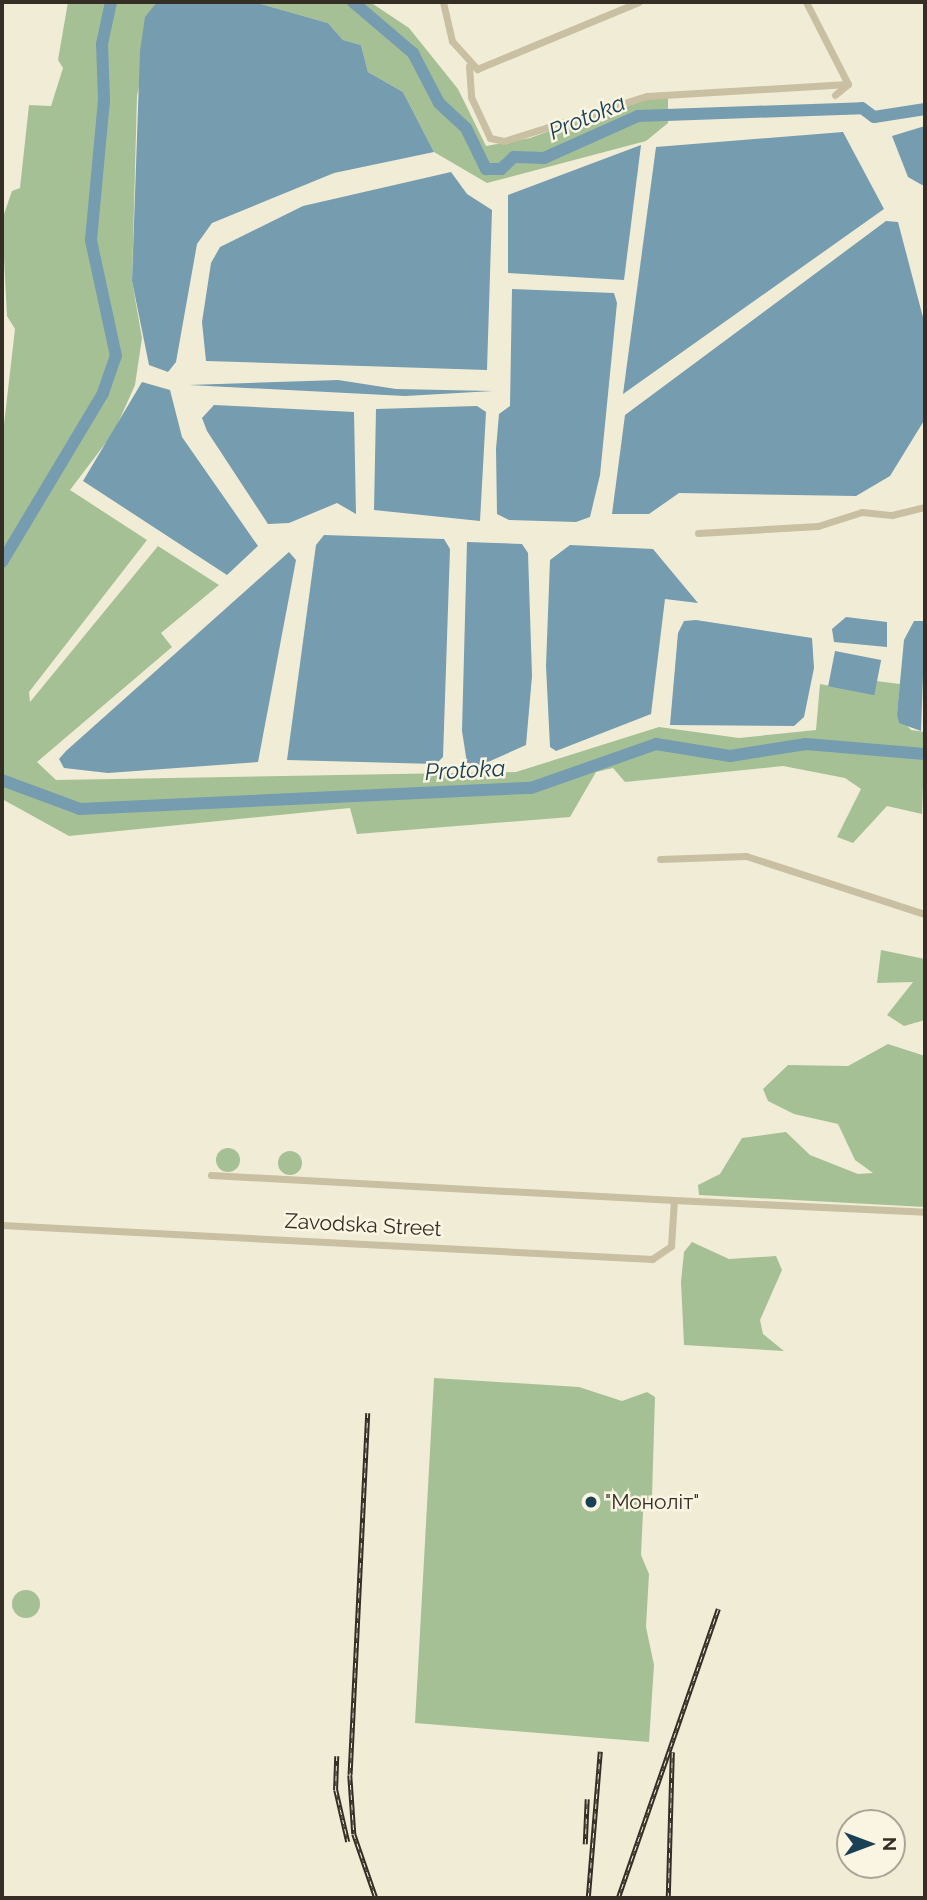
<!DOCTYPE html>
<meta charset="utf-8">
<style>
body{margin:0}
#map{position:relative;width:927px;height:1900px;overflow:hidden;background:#f1ecd6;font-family:Raleway,sans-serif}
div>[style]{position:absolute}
.green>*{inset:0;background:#a6c096}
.round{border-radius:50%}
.water>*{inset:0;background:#759caf;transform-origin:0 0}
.river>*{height:12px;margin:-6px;padding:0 6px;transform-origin:6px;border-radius:6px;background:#759caf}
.street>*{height:7px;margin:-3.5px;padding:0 3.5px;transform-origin:3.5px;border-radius:3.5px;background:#c9bfa2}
.rail>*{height:4.5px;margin-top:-2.25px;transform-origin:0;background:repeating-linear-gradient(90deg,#f9f5e2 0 5px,#342e25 0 10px);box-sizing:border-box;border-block:2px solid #342e25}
.dots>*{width:19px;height:19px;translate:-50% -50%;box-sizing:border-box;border:4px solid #f9f5e2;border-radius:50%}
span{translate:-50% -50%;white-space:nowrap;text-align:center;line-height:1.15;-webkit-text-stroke:5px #f9f5e2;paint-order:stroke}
.street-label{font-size:21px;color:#342e25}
.poi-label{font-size:21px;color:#342e25}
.left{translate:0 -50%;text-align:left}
.water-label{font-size:23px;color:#1a4056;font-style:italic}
.frame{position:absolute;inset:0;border:4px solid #342e25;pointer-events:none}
.north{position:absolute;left:836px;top:1809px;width:70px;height:70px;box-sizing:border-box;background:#f9f5e2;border:2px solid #aaa596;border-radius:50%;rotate:90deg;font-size:19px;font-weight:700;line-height:28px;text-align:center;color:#342e25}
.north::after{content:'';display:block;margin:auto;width:24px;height:32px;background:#1a4056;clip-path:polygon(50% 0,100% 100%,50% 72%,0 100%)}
</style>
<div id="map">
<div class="green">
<div style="clip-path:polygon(68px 2px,157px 2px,137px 96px,132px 281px,142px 338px,135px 385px,114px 432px,70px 490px,147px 540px,29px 692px,30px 702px,158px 546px,219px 585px,161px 633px,172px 647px,37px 762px,56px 780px,516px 772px,659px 727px,739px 738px,816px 730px,820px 684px,874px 694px,876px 681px,900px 684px,897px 714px,911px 730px,925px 732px,922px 814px,887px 806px,853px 843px,837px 837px,861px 789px,845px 778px,783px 766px,625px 782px,613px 768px,596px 772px,570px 817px,357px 834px,350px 808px,69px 836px,2px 799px,2px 442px,15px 329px,7px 316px,2px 220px,12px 191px,20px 188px,29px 105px,51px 106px,63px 68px,58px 60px)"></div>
<div style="clip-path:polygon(254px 2px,370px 2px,409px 28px,458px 89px,486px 146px,530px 138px,647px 96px,668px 96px,668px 123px,646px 141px,487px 183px,434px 152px,403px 92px,368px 72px,361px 45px,343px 40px,328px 23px)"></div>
<div style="clip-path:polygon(881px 950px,925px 959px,925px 1020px,904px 1026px,887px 1015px,913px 982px,877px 983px)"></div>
<div style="clip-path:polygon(888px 1044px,925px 1056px,925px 1207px,699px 1195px,698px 1185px,720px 1174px,742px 1138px,786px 1132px,810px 1155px,858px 1174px,873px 1173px,855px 1160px,838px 1124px,794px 1114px,768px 1101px,763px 1089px,788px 1065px,848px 1066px)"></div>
<div class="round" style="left:216px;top:1148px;width:24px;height:24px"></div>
<div class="round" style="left:278px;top:1151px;width:24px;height:24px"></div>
<div style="clip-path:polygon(692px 1242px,729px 1259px,776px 1256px,782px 1270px,760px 1320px,763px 1334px,784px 1351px,684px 1345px,681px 1282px,684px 1252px)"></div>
<div style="clip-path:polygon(434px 1378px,579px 1387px,622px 1401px,647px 1392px,655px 1397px,652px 1497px,643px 1512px,641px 1555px,649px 1574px,646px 1627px,654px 1665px,649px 1742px,415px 1723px)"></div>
<div class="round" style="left:12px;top:1590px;width:28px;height:28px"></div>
</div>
<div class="water">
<div style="clip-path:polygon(157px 2px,254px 2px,328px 23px,343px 40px,361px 45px,368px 72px,403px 92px,434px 152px,334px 173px,212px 223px,197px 244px,176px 362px,168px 372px,149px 365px,132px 281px,140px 51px,145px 17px)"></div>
<div style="clip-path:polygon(925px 126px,925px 184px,922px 185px,908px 177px,892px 136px)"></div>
<div style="clip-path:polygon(843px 132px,884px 209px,623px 394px,656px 147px)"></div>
<div style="clip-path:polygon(641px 145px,624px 280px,508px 273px,508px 195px)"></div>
<div style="clip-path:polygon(451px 172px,467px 194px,492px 210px,487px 370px,206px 361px,202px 322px,211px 263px,220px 247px,303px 206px)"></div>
<div style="clip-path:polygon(886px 221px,898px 222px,925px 325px,925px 419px,890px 476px,856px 496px,679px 493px,649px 514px,612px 514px,625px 415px)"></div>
<div style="clip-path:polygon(512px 289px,614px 293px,617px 303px,600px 475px,590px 517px,576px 522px,509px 520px,497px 514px,496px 449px,499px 414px,510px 406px)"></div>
<div style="clip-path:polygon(338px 380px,396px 389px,493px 391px,405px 396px,189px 385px)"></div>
<div style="clip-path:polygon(142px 382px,170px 390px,182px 437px,258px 546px,227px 575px,83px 481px)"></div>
<div style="clip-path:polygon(214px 405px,354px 412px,356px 514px,337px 503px,289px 523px,268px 524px,207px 431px,202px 418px)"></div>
<div style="clip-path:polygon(477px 406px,486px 412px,480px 521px,374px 510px,376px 409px)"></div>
<div style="clip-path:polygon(324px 535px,444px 539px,450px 549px,443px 757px,436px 764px,287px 760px,316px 545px)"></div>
<div style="clip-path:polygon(467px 542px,522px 544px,528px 553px,532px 676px,526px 745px,479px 766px,467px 763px,462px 731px)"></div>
<div style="clip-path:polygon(570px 545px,653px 549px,698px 603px,665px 599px,651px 714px,556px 751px,550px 747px,546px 666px,550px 560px)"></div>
<div style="clip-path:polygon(289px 552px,296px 560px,258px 762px,108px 773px,64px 768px,59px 759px,66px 751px)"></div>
<div style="clip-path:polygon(846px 617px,887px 622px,887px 647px,834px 642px,832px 629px)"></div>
<div style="clip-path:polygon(696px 620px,812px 638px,814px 668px,804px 717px,794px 726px,670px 725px,678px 633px,684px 621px)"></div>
<div style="clip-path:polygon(914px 621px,925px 621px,921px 731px,899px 723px,897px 714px,904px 640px)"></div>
<div style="left:835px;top:651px;width:47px;height:36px;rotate:11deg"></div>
</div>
<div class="river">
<div style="left:353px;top:2px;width:79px;rotate:40.4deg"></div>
<div style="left:413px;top:53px;width:56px;rotate:62.5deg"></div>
<div style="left:439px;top:103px;width:37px;rotate:43deg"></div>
<div style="left:466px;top:128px;width:46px;rotate:64deg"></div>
<div style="left:486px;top:169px;width:15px"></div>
<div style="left:501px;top:169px;width:18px;rotate:-43deg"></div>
<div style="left:514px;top:157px;width:30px;rotate:2deg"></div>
<div style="left:544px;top:158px;width:103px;rotate:-24.1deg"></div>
<div style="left:638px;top:116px;width:224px;rotate:-2deg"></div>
<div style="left:862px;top:108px;width:15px;rotate:37deg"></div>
<div style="left:874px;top:117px;width:52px;rotate:-8.9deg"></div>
<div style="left:2px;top:562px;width:197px;rotate:-59.1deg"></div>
<div style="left:103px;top:393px;width:39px;rotate:-71deg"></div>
<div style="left:116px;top:356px;width:119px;rotate:-102.2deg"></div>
<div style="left:91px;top:240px;width:141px;rotate:-84.7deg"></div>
<div style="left:104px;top:100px;width:56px;rotate:-92deg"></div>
<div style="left:102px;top:44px;width:43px;rotate:-77.9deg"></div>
<div style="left:2px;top:780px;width:83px;rotate:20.4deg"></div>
<div style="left:80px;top:809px;width:451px;rotate:-2.7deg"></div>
<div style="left:531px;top:788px;width:133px;rotate:-19.4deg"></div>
<div style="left:656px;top:744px;width:75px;rotate:9.2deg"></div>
<div style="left:730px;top:756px;width:77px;rotate:-9deg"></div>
<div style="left:806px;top:744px;width:119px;rotate:4.8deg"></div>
</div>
<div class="street">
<div style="left:443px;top:2px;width:40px;rotate:77deg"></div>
<div style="left:452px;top:41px;width:38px;rotate:48deg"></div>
<div style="left:477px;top:69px;width:175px;rotate:-22.5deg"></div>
<div style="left:806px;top:2px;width:92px;rotate:62.9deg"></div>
<div style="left:848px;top:84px;width:17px;rotate:140deg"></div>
<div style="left:469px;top:66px;width:31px;rotate:86deg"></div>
<div style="left:471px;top:97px;width:45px;rotate:65.1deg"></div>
<div style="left:490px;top:138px;width:14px;rotate:12deg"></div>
<div style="left:504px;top:141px;width:150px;rotate:-17.5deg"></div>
<div style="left:647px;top:96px;width:201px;rotate:-3.4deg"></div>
<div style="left:698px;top:533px;width:120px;rotate:-3.3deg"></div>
<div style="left:818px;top:526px;width:46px;rotate:-17.7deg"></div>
<div style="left:862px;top:512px;width:30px;rotate:6deg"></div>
<div style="left:892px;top:515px;width:34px;rotate:-14deg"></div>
<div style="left:660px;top:859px;width:86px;rotate:-2deg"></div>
<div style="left:746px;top:856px;width:188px;rotate:18deg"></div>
<div style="left:211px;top:1175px;width:464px;rotate:3.1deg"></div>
<div style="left:2px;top:1225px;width:651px;rotate:2.99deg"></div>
<div style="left:652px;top:1259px;width:23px;rotate:-34deg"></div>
<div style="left:671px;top:1246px;width:46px;rotate:-86.3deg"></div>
<div style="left:674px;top:1200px;width:251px;rotate:2.7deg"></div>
</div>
<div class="rail">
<div style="left:368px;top:1413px;width:362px;rotate:92.8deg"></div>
<div style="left:350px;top:1775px;width:59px;rotate:86.1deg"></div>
<div style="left:354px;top:1834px;width:68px;rotate:71deg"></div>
<div style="left:337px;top:1756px;width:34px;rotate:92deg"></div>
<div style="left:336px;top:1790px;width:53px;rotate:77deg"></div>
<div style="left:585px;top:1844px;width:45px;rotate:-87.5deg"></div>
<div style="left:588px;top:1898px;width:147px;rotate:-85.3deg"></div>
<div style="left:618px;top:1898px;width:306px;rotate:-70.9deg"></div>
<div style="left:668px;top:1898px;width:146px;rotate:-88.4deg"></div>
</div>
<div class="dots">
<div style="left:591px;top:1502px;background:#1a4056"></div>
</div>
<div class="street-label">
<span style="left:363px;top:1225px;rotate:3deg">Zavodska Street</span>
</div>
<div class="poi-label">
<span class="left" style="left:605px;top:1502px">"Моноліт"</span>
</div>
<div class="water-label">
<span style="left:587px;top:117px;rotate:-23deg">Protoka</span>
<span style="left:465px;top:770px;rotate:-3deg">Protoka</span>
</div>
<div class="frame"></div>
<div class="north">N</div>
</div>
